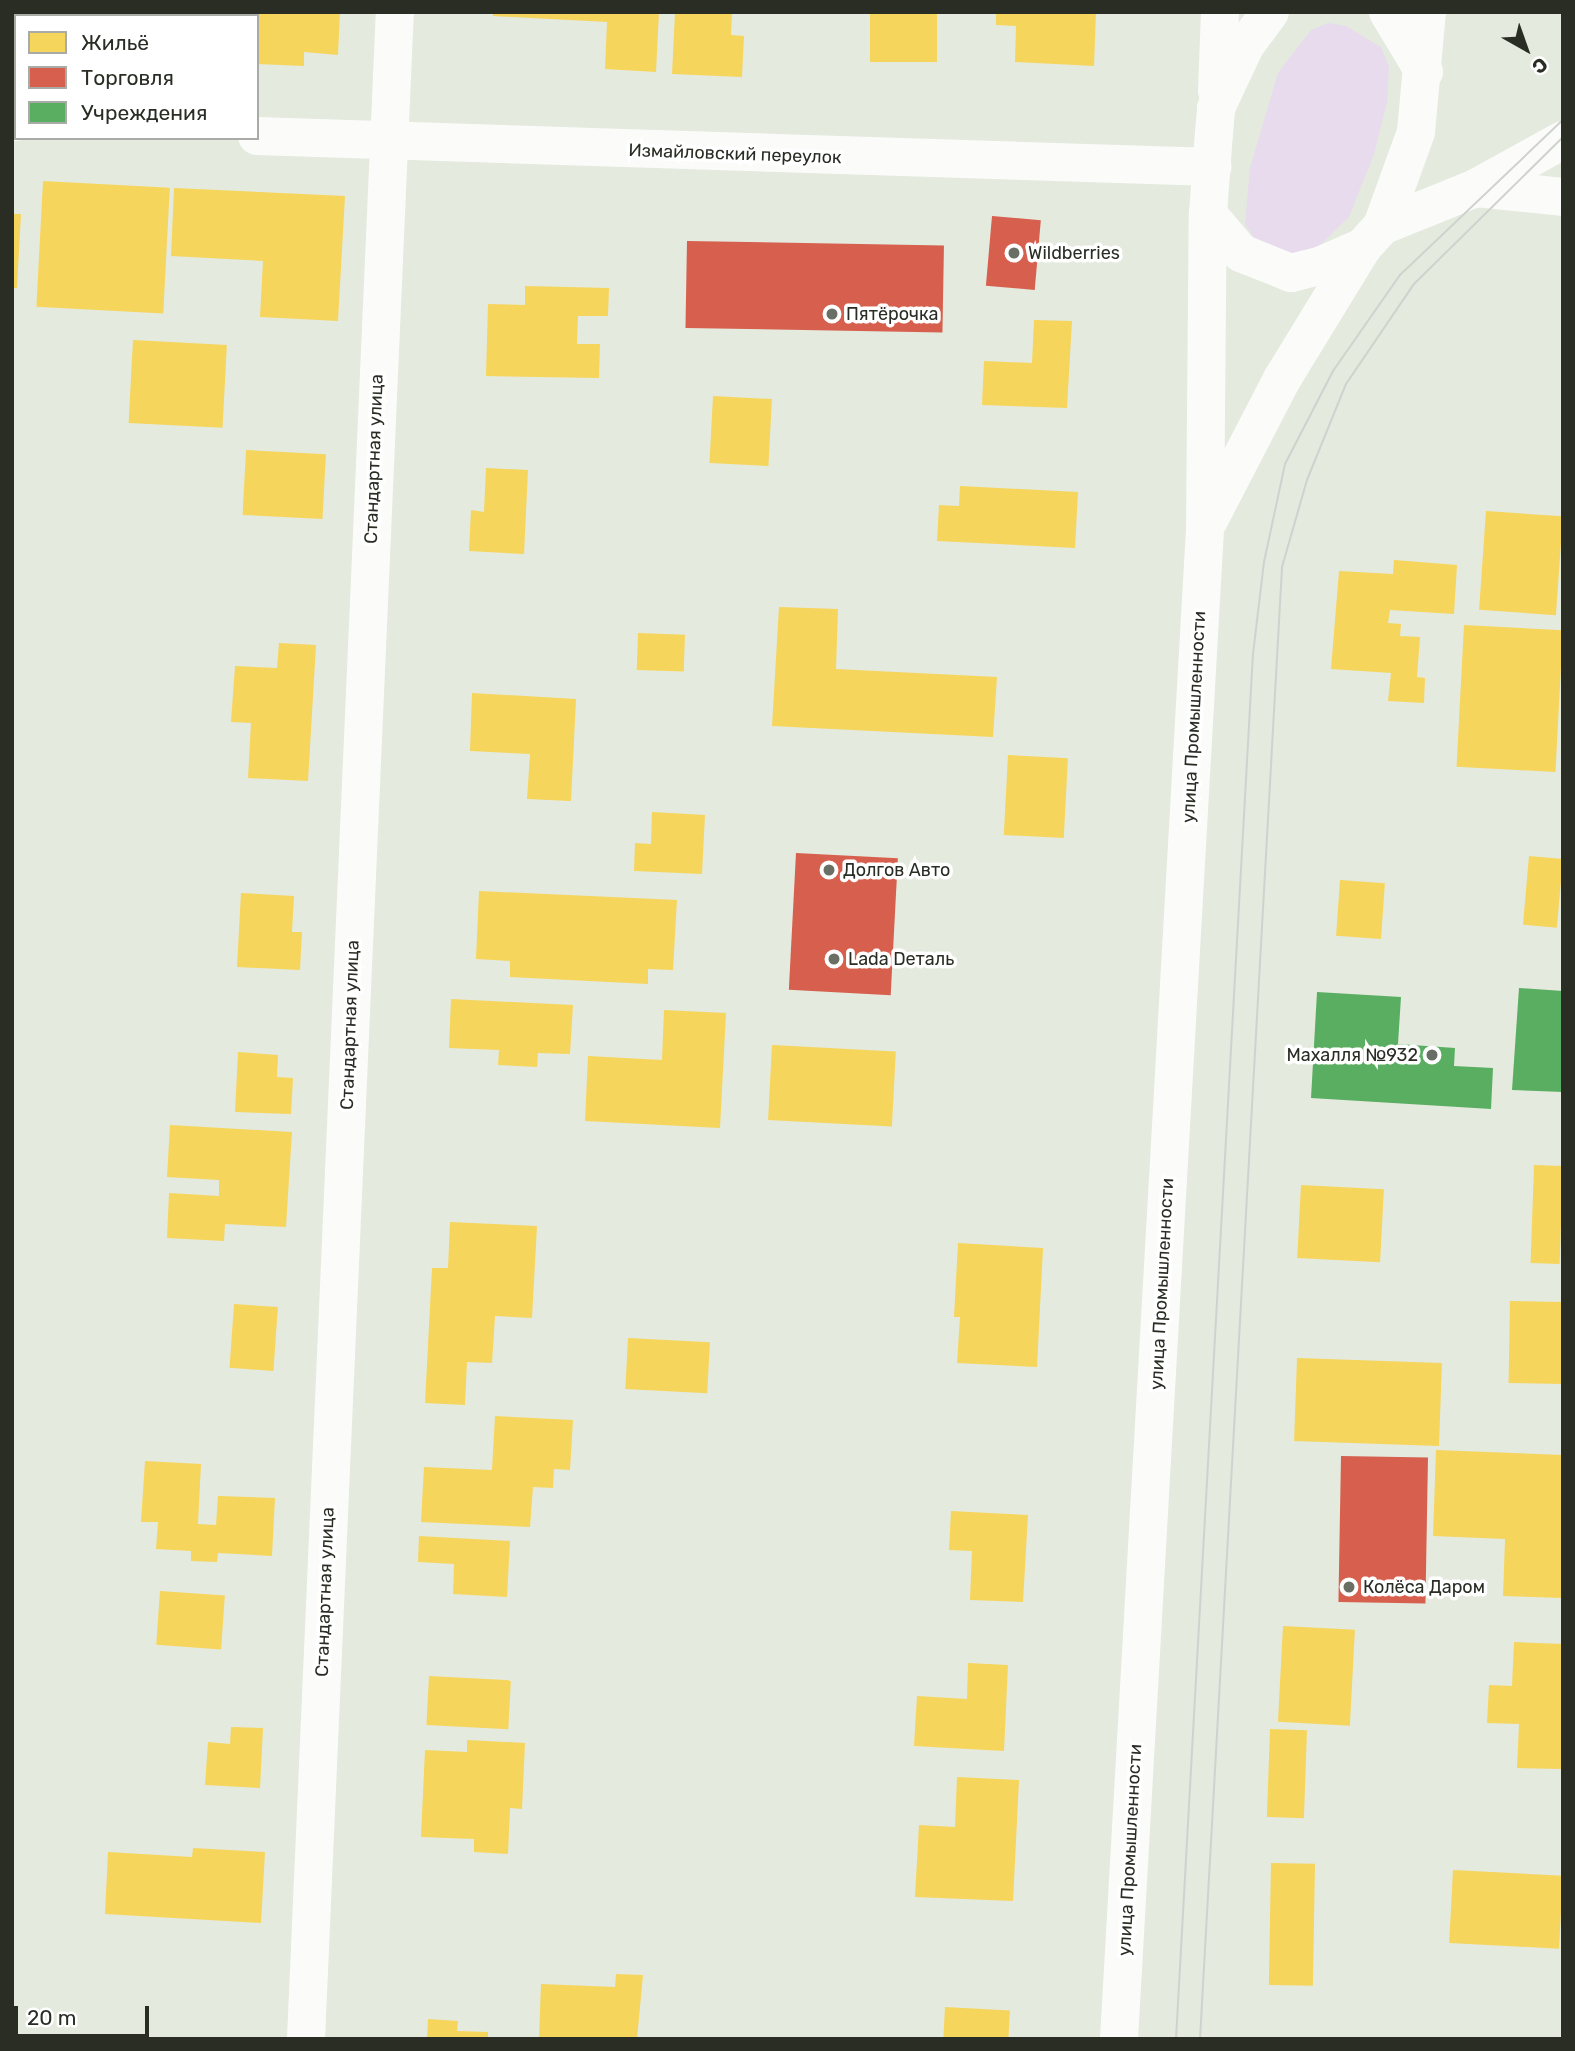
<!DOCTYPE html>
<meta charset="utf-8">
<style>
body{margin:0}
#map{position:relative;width:1575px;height:2051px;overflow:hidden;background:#e4eade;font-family:Rubik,sans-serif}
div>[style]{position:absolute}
.green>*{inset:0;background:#e7dbed}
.homes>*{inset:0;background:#f6d55c;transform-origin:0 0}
.shops>*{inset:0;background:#d6604d;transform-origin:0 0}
.public>*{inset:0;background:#5aae61}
.street>*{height:38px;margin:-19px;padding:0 19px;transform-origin:19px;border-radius:19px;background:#fbfcfa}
.secondary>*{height:38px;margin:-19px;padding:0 19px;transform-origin:19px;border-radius:19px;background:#fbfcfa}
.tram>*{height:2px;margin:-1px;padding:0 1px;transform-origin:1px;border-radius:1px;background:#d0d2ce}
.dots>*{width:19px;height:19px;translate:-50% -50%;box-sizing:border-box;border:4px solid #fff;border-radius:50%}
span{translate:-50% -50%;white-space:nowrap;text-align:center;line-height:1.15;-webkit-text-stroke:7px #fff;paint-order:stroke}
.street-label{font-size:18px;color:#292d24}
.poi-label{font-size:18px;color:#292d24}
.left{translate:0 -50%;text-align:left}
.right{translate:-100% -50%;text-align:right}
.frame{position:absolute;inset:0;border:14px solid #292d24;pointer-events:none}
.legend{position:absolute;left:14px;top:14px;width:245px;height:126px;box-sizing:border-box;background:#fff;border:2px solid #a9aba7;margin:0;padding:9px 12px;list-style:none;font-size:21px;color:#292d24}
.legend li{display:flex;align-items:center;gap:14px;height:35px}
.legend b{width:35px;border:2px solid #a9aba7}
.north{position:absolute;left:1491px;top:14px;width:70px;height:70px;-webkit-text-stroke:5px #fff;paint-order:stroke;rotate:140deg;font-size:19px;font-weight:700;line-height:28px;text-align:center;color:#292d24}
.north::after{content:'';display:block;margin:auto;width:24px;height:32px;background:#292d24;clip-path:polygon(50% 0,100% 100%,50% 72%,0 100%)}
.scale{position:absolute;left:14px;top:2006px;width:135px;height:32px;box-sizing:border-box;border:4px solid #292d24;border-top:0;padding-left:9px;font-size:21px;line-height:24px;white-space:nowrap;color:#292d24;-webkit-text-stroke:5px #fff;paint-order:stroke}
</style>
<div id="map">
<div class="green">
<div style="clip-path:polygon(1328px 23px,1346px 26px,1381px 47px,1389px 67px,1387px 102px,1374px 154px,1349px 217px,1316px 249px,1291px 256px,1255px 239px,1245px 224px,1250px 168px,1278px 73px,1311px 30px)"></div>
</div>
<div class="homes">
<div style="clip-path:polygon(31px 12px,47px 13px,79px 12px,31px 16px)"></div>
<div style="clip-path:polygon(256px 12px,340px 12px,338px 55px,304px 52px,304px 66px,257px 64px)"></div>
<div style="clip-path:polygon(493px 12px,659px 12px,656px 72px,605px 69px,607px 22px,493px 16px)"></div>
<div style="clip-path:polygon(675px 12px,732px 12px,731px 35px,744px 36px,742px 77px,672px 74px)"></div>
<div style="left:870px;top:12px;width:67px;height:50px"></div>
<div style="clip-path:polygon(996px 12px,1096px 12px,1094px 66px,1015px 62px,1016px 26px,996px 25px)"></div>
<div style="left:43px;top:181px;width:127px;height:126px;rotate:3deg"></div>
<div style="clip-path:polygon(174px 188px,345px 196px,338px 321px,260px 317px,263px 261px,171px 256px)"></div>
<div style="clip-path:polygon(12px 214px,21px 214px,17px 288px,12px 288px)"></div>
<div style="clip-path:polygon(525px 286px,609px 288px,608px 316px,578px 316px,577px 344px,600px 344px,599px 378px,486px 376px,488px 304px,525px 305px)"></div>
<div style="clip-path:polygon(1034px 320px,1072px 321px,1067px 408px,982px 405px,984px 361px,1032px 363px)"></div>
<div style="left:133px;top:340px;width:94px;height:83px;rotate:3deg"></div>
<div style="left:713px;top:396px;width:59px;height:67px;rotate:3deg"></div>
<div style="left:246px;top:450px;width:80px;height:65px;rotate:3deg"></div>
<div style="clip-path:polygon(486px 468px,528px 470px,524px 554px,469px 551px,471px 510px,484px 512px)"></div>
<div style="clip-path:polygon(960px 486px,1078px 492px,1075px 548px,937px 541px,939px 505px,959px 506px)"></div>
<div style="left:1486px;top:511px;width:77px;height:99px;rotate:4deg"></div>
<div style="clip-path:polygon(1394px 560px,1457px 565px,1454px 614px,1390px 610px,1388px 623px,1401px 624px,1400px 636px,1420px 637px,1417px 677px,1425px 678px,1424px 703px,1388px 701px,1391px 673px,1331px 669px,1339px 571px,1393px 574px)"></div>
<div style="clip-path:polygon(779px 607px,838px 609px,836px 669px,997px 677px,993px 737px,772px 726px)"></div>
<div style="left:1464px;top:625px;width:99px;height:142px;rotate:3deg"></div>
<div style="left:638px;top:633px;width:47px;height:37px;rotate:2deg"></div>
<div style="clip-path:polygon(279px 643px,316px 645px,308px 781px,248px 778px,251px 723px,231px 722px,235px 666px,277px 668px)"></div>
<div style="clip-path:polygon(472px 693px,576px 699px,571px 801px,527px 799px,530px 754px,470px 751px)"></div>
<div style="left:1008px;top:755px;width:60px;height:80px;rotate:3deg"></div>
<div style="clip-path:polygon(652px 812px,705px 815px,702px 874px,634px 871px,635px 843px,651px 844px)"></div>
<div style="left:1529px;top:856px;width:34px;height:69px;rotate:5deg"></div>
<div style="left:1340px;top:880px;width:45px;height:56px;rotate:4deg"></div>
<div style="clip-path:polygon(479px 891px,677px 900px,673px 970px,648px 969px,648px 984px,510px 977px,510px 961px,476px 959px)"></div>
<div style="clip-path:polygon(241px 893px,294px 896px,292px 932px,302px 932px,300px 970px,237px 967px)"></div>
<div style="clip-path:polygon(451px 999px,573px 1005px,570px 1054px,538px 1053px,537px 1067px,498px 1065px,499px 1050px,449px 1048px)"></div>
<div style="clip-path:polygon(664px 1010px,726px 1013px,720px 1128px,585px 1121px,588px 1056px,662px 1060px)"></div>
<div style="left:772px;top:1045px;width:124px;height:75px;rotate:3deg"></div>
<div style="clip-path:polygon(238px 1052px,278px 1055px,277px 1077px,293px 1078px,291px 1114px,235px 1112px)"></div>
<div style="clip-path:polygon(170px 1125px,292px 1132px,286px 1227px,225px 1224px,224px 1241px,167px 1238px,169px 1193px,219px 1196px,219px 1180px,167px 1177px)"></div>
<div style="left:1534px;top:1165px;width:29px;height:98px;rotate:2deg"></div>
<div style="left:1301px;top:1185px;width:83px;height:73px;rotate:3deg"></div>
<div style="clip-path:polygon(450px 1222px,537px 1226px,532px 1318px,495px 1316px,492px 1363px,467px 1362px,465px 1405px,425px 1403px,432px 1268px,448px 1268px)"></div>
<div style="clip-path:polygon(958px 1243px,1043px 1248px,1037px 1367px,957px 1363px,960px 1317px,954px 1317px)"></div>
<div style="left:1510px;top:1301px;width:53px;height:82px;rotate:1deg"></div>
<div style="left:234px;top:1304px;width:44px;height:64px;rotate:4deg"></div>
<div style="left:628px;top:1338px;width:82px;height:51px;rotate:3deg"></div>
<div style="left:1297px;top:1358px;width:145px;height:83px;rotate:2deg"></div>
<div style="clip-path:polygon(495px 1416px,573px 1420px,570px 1470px,554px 1469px,553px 1488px,533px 1487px,530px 1527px,421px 1522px,424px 1467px,492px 1470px)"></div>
<div style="clip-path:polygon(1436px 1450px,1563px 1455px,1563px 1598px,1503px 1596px,1505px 1539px,1433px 1536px)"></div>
<div style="clip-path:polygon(145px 1461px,201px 1464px,198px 1524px,216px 1525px,218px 1496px,275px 1498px,272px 1556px,218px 1553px,217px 1562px,191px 1561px,191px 1551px,156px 1549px,158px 1522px,141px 1522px)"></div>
<div style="clip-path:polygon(951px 1511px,1028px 1515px,1023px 1602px,970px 1600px,972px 1551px,949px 1550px)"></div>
<div style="clip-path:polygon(419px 1536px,510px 1541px,507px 1597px,453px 1594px,454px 1564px,418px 1562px)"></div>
<div style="left:160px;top:1591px;width:65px;height:54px;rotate:4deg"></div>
<div style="left:1283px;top:1626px;width:72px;height:96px;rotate:3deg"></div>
<div style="clip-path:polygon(1514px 1642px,1563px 1644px,1563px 1769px,1517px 1768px,1519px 1724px,1487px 1723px,1489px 1685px,1512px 1686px)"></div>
<div style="clip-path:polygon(968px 1663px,1008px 1665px,1004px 1751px,914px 1746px,917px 1696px,967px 1699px)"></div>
<div style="left:429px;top:1676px;width:82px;height:49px;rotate:3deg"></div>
<div style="clip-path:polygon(231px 1727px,263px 1728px,260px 1788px,205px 1785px,208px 1742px,230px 1744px)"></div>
<div style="left:1270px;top:1729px;width:37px;height:88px;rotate:2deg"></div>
<div style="clip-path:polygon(467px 1740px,525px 1743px,522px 1809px,510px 1808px,508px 1854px,474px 1852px,474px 1839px,421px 1837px,425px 1750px,467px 1752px)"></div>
<div style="clip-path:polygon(957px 1777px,1019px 1780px,1013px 1901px,915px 1897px,919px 1825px,955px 1827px)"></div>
<div style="clip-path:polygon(193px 1848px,265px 1852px,261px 1923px,105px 1914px,108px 1852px,192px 1857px)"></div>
<div style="left:1271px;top:1863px;width:44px;height:122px;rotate:1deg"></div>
<div style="left:1453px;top:1870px;width:110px;height:73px;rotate:3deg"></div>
<div style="clip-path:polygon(616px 1974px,643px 1975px,637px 2039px,539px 2039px,541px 1984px,615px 1987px)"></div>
<div style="left:945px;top:2007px;width:65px;height:30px;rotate:3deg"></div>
<div style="clip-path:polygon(428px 2019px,458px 2021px,457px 2031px,488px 2032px,488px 2039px,427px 2039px)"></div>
</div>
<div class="shops">
<div style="left:992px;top:216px;width:49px;height:70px;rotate:5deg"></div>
<div style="left:687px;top:241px;width:257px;height:87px;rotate:1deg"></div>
<div style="left:796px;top:853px;width:102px;height:137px;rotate:3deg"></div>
<div style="left:1341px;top:1456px;width:87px;height:146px;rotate:1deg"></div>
</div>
<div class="public">
<div style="clip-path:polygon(1519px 988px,1563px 991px,1563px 1092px,1512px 1090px)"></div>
<div style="clip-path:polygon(1317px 992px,1401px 997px,1398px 1044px,1455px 1048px,1454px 1066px,1493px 1068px,1491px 1109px,1311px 1098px)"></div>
</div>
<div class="street">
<div style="left:12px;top:122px;width:4px"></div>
<div style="left:257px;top:136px;width:956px;rotate:1.86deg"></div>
<div style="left:1476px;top:188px;width:87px;rotate:5.9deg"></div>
<div style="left:306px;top:2039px;width:2029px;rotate:-87.49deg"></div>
</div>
<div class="secondary">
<div style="left:1388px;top:12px;width:70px;rotate:59deg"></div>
<div style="left:1217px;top:91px;width:79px;rotate:-87.8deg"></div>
<div style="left:1208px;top:214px;width:51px;rotate:49.8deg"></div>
<div style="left:1241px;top:253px;width:54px;rotate:21.8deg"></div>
<div style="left:1291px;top:273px;width:32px;rotate:-14deg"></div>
<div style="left:1322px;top:265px;width:45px;rotate:-23.7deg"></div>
<div style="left:1363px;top:247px;width:28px;rotate:-48deg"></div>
<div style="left:1382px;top:226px;width:100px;rotate:-70.1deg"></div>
<div style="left:1416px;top:132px;width:121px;rotate:-84.8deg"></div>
<div style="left:1382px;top:226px;width:101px;rotate:-22deg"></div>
<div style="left:1476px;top:188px;width:99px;rotate:-28.9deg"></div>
<div style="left:1209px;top:520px;width:159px;rotate:-62.6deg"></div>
<div style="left:1282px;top:379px;width:155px;rotate:-58.5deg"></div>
<div style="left:1119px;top:2039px;width:1513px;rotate:-86.74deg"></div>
<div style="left:1205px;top:528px;width:314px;rotate:-89.5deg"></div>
<div style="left:1208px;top:214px;width:81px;rotate:-85.8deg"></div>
<div style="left:1214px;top:133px;width:25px;rotate:-85deg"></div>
<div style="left:1216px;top:108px;width:68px;rotate:-64.9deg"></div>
<div style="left:1245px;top:46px;width:42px;rotate:-53.7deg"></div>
</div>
<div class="tram">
<div style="left:1176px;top:2039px;width:1387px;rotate:-86.82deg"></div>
<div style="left:1253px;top:654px;width:93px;rotate:-83.2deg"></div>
<div style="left:1264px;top:562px;width:100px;rotate:-77.9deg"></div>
<div style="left:1285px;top:464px;width:105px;rotate:-62.7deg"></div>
<div style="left:1333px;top:371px;width:117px;rotate:-55.1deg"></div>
<div style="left:1400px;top:275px;width:225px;rotate:-43.6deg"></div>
<div style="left:1200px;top:2039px;width:1474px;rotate:-86.81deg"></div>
<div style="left:1282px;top:567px;width:91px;rotate:-74deg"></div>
<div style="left:1307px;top:480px;width:104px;rotate:-67.9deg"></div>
<div style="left:1346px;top:384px;width:121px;rotate:-55.8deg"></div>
<div style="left:1414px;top:284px;width:209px;rotate:-44.6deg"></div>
</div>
<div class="dots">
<div style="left:1014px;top:253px;background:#6a6f65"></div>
<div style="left:832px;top:314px;background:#6a6f65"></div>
<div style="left:829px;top:870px;background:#6a6f65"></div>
<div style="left:834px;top:959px;background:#6a6f65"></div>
<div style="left:1432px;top:1055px;background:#6a6f65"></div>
<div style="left:1349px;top:1587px;background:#6a6f65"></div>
</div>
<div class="street-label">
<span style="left:735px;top:154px;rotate:2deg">Измайловский переулок</span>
<span style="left:374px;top:459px;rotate:-88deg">Стандартная улица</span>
<span style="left:1194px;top:717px;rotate:-87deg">улица Промышленности</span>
<span style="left:350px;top:1025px;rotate:-88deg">Стандартная улица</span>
<span style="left:1162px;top:1284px;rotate:-87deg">улица Промышленности</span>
<span style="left:325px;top:1592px;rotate:-88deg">Стандартная улица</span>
<span style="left:1130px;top:1850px;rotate:-87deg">улица Промышленности</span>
</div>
<div class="poi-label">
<span class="left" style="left:1028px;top:253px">Wildberries</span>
<span class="left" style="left:846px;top:314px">Пятёрочка</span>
<span class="left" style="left:843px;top:870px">Долгов Авто</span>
<span class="left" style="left:848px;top:959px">Lada Dеталь</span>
<span class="right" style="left:1418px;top:1055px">Махалля №932</span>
<span class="left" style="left:1363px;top:1587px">Колёса Даром</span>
</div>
<div class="frame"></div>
<ul class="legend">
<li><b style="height:19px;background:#f6d55c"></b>Жильё</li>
<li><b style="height:19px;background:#d6604d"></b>Торговля</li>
<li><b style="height:19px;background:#5aae61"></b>Учреждения</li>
</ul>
<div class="north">С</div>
<div class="scale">20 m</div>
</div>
